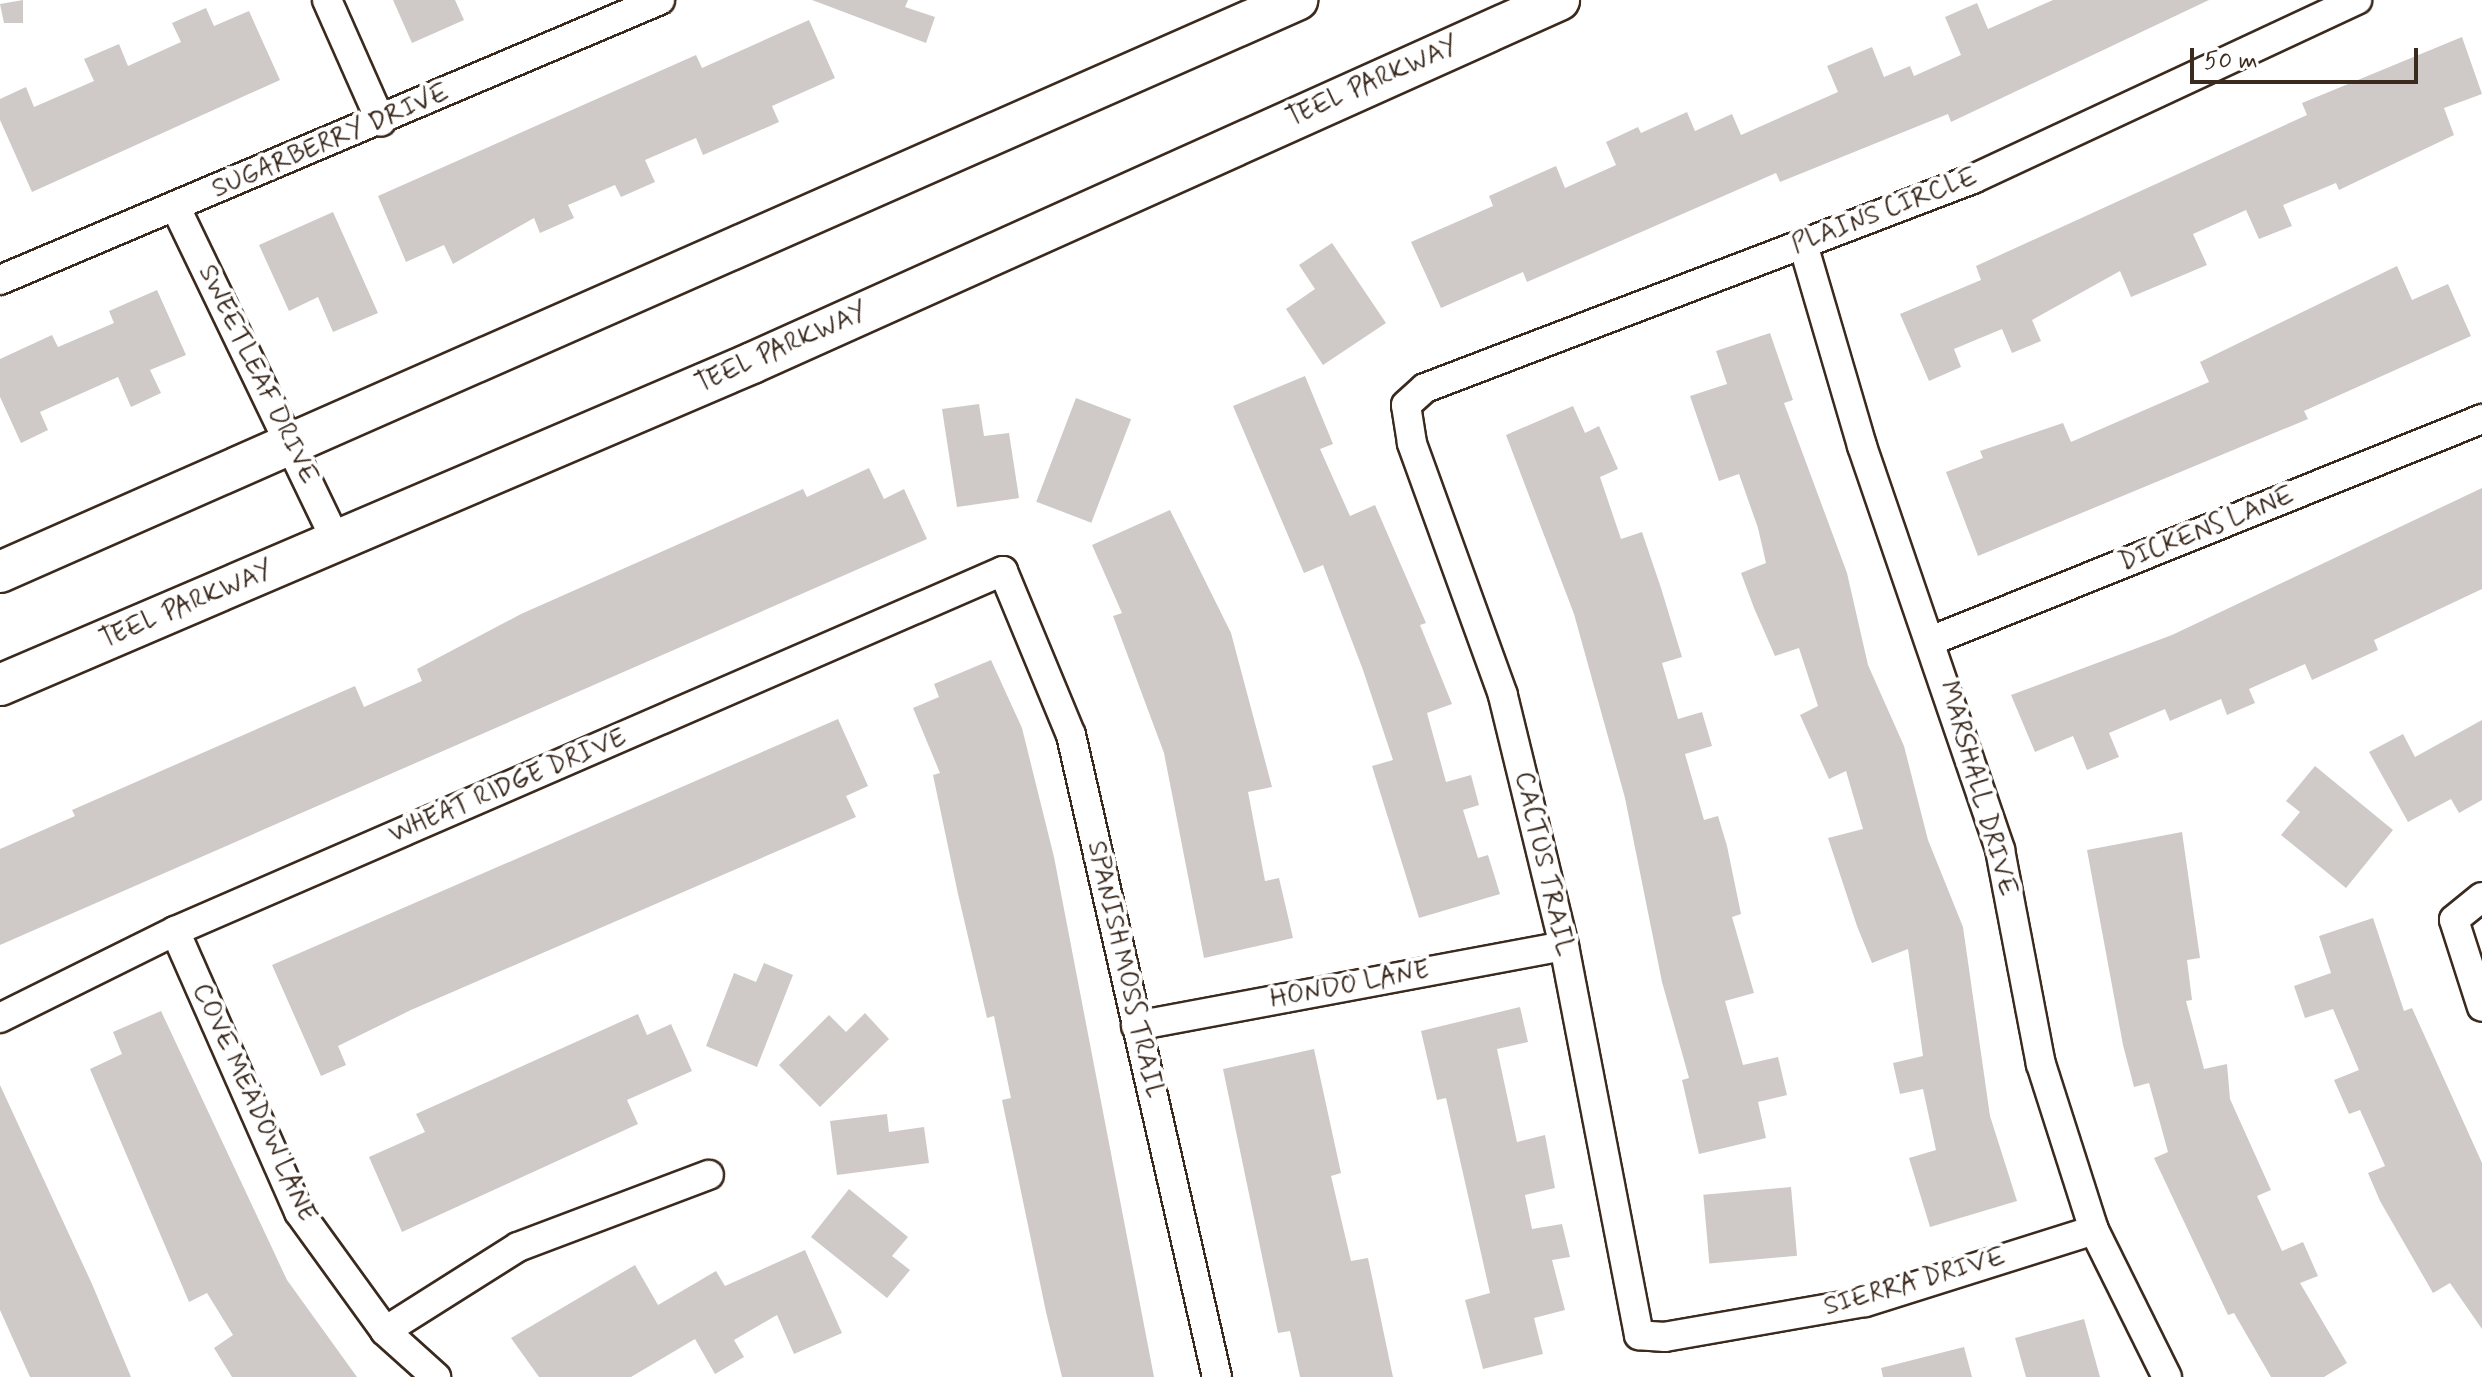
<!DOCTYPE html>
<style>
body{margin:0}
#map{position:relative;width:2482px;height:1377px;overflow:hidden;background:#fff;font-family:Mynerve,sans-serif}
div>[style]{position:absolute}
.building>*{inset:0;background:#cfcac7;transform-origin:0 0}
.roads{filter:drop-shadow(2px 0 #3b2a1e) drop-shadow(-2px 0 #3b2a1e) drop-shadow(0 2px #3b2a1e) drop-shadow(0 -2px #3b2a1e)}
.street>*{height:28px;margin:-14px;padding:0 14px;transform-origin:14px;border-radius:14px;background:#fff}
.secondary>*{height:40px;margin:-20px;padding:0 20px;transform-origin:20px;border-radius:20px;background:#fff}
span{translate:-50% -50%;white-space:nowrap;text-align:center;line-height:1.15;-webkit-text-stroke:8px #fff;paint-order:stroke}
.street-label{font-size:26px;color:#3b2a1e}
.scale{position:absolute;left:2190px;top:48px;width:228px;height:36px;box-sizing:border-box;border:4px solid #3b2a1e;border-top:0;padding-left:10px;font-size:24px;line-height:28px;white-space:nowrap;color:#3b2a1e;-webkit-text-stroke:6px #fff;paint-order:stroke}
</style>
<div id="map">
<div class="building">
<div style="clip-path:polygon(23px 0,23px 23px,4px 23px,0 4px)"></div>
<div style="clip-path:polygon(393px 0,455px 0,464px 20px,412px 43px)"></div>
<div style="clip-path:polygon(812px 0,908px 0,905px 7px,935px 17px,926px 43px)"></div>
<div style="clip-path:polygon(2053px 0,2209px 0,1951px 122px,1948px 114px,1780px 182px,1776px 173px,1527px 282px,1523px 272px,1441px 308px,1411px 242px,1493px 206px,1489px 196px,1556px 166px,1565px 188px,1616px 165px,1606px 142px,1638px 127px,1641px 133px,1687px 112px,1695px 131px,1732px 114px,1741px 135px,1838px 92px,1827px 66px,1872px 47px,1884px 77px,1910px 66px,1914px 76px,1961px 55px,1945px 17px,1977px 3px,1988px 29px)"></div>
<div style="clip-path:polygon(206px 8px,214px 26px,249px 11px,280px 80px,32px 192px,0 120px,0 99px,26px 87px,34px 107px,94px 81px,84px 59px,119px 44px,128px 66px,181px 42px,172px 23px)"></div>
<div style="clip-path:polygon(809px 20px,835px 78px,772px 106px,779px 122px,703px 155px,696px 138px,645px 160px,655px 182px,621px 197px,615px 185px,568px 205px,574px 218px,540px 233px,534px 218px,453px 264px,444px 245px,406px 262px,378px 196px,696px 55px,702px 68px)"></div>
<div style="clip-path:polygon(2462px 37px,2482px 94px,2444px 108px,2454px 135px,2339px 190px,2336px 183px,2283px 205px,2292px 226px,2259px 239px,2246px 210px,2193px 234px,2207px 265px,2131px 297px,2120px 271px,2032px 320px,2041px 341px,2012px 353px,2002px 329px,1954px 349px,1961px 367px,1929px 381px,1900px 314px,1981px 280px,1976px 266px,2307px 115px,2302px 103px)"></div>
<div style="clip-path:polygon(333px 212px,378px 313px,333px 332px,318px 297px,289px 311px,259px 245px)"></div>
<div style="clip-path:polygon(1332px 243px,1386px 323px,1323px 365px,1286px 309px,1315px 289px,1299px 265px)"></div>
<div style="clip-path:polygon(2397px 266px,2412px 300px,2448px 284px,2471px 336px,2304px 411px,2308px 419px,1978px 556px,1946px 472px,1983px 458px,1980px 451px,2063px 423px,2071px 442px,2209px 382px,2200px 362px)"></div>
<div style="clip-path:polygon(157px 290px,186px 355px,150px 370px,161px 393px,131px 407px,118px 377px,40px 412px,48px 430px,21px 443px,0 397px,0 359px,52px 335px,58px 347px,114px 323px,109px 311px)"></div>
<div style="clip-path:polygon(1770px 333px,1793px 400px,1784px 403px,1847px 573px,1868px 665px,1904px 746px,1928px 840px,1963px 927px,1990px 1116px,2017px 1201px,1930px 1227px,1909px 1158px,1936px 1150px,1923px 1089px,1900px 1094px,1893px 1063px,1923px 1056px,1908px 949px,1872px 963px,1857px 926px,1828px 838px,1863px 829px,1846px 771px,1829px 779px,1800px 715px,1818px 706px,1799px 648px,1775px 656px,1754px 608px,1741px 573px,1766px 563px,1758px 528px,1739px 474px,1719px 481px,1690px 396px,1727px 384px,1716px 351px)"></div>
<div style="clip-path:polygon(1305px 376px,1333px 444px,1320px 449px,1350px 516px,1375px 505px,1426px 623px,1420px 625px,1452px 704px,1427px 713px,1446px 782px,1471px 775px,1479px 805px,1463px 810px,1478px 858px,1488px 855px,1500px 894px,1419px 918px,1372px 766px,1393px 760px,1363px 670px,1323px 565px,1304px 573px,1233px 406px)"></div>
<div style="left:1076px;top:398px;width:59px;height:111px;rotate:21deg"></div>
<div style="clip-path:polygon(979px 404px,984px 436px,1009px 433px,1019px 498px,957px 507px,942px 409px)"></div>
<div style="clip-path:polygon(1573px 406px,1585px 433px,1599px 426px,1618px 469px,1600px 477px,1621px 539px,1642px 532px,1661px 588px,1682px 657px,1662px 663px,1678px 719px,1702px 712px,1712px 746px,1685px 754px,1704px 820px,1718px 816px,1727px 846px,1741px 914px,1732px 917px,1754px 993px,1725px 1001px,1743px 1065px,1778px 1057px,1787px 1095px,1758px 1102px,1766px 1138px,1699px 1154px,1682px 1080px,1689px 1078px,1662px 982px,1625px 798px,1574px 614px,1506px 435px)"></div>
<div style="clip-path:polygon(869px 468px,884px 499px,904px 489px,927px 539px,0 945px,0 849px,75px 816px,72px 810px,355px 686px,364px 707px,422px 681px,417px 669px,521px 614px,803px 489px,807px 497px)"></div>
<div style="clip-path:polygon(2482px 488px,2482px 589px,2374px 640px,2378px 650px,2312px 680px,2305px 664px,2249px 689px,2255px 703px,2227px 715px,2221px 699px,2170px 721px,2165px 709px,2109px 733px,2119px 757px,2087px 770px,2073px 736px,2035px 752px,2011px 695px,2172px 635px)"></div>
<div style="clip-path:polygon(1170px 510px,1231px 633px,1272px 787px,1248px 792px,1265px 881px,1279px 878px,1293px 938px,1204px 958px,1164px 753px,1113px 616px,1122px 613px,1092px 545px)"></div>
<div style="clip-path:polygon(991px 660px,1022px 728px,1054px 857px,1154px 1377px,1062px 1377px,1046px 1312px,1002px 1100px,1011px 1098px,994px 1016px,987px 1018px,958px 894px,933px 775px,940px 773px,913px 708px,939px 697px,934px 684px)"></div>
<div style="clip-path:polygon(838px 719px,868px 786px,846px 796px,856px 817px,411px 1010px,338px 1046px,346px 1065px,321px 1076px,272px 965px)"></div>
<div style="clip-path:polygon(2482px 720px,2482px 800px,2459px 813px,2451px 799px,2408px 822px,2369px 752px,2403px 734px,2415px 757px)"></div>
<div style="clip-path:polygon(2315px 766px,2393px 830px,2346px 888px,2281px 835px,2300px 812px,2286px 801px)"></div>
<div style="clip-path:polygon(2182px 832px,2200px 958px,2187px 960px,2192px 1000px,2186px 1001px,2204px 1069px,2227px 1064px,2230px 1099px,2271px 1190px,2257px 1196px,2282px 1251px,2303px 1242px,2318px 1276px,2300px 1283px,2347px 1363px,2324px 1377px,2271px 1377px,2234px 1313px,2228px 1315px,2154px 1158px,2168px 1152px,2149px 1083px,2134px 1087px,2123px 1045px,2087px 850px)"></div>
<div style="clip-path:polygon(2373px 918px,2404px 1011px,2412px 1008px,2482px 1163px,2482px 1329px,2450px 1283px,2433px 1293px,2380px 1201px,2368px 1173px,2385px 1166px,2360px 1110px,2349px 1114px,2334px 1080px,2359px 1070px,2333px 1009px,2305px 1018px,2294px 986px,2331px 973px,2319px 936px)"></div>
<div style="clip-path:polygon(764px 963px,793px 975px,757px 1067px,706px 1046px,734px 973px,756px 982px)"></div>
<div style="clip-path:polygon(1520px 1007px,1528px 1042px,1497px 1049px,1517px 1142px,1545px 1135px,1555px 1188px,1525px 1195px,1532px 1229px,1562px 1224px,1570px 1257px,1552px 1260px,1565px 1310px,1534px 1318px,1543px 1354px,1483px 1369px,1465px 1300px,1490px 1293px,1446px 1098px,1437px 1100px,1421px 1031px)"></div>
<div style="clip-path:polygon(161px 1011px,287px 1280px,357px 1377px,232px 1377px,214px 1348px,233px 1335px,207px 1293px,189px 1302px,90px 1069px,122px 1054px,113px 1032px)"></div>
<div style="clip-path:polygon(865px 1013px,889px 1039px,820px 1107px,779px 1065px,829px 1015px,846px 1032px)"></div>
<div style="clip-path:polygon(638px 1014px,647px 1035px,671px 1024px,692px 1071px,627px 1100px,638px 1124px,402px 1232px,369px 1157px,425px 1132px,416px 1114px)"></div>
<div style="clip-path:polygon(1314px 1049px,1341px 1173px,1331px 1176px,1351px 1261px,1368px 1258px,1393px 1377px,1300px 1377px,1290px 1331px,1278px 1333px,1223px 1069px)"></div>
<div style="clip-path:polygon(0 1085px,92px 1284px,131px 1377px,30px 1377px,0 1310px)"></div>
<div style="clip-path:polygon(887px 1114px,889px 1132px,924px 1127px,929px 1163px,837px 1175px,830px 1121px)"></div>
<div style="left:1791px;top:1187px;width:69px;height:88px;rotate:85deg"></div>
<div style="clip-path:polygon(849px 1189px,908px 1237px,892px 1256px,910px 1270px,887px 1298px,811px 1237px)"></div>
<div style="clip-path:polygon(805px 1250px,842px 1333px,794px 1354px,777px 1315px,734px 1340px,744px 1357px,715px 1374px,695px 1339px,631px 1377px,539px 1377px,511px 1338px,635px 1265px,658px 1305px,716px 1271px,725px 1286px)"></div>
<div style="clip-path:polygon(2084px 1319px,2100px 1377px,2026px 1377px,2015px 1338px)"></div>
<div style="clip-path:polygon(1964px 1347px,1972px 1377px,1883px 1377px,1881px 1368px)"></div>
</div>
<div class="roads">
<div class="street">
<div style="left:327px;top:0;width:133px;rotate:66.1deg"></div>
<div style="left:176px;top:208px;width:371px;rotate:64.3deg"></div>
<div style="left:1803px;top:244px;width:210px;rotate:73.7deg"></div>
<div style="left:1862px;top:446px;width:427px;rotate:71.1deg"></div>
<div style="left:2000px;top:850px;width:218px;rotate:79.2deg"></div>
<div style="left:2041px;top:1064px;width:174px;rotate:72.3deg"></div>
<div style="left:2094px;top:1230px;width:164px;rotate:63.6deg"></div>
<div style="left:0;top:280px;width:717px;rotate:-22.99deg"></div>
<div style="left:1933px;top:640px;width:592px;rotate:-21.93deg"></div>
<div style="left:2482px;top:897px;width:36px;rotate:141deg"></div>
<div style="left:2454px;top:920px;width:91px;rotate:72.2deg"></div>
<div style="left:175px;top:931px;width:307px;rotate:66.2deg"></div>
<div style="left:299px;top:1212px;width:147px;rotate:54.1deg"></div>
<div style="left:385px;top:1331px;width:69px;rotate:42deg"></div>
<div style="left:0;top:1018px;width:195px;rotate:-26.4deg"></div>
<div style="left:175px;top:931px;width:903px;rotate:-23.5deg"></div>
<div style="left:1003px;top:571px;width:178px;rotate:67.5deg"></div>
<div style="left:1071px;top:735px;width:658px;rotate:77.19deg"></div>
<div style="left:1136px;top:1026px;width:435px;rotate:-10.6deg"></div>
<div style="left:2094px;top:1230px;width:240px;rotate:162.5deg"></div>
<div style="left:1865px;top:1302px;width:203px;rotate:170.1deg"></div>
<div style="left:1665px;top:1337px;width:26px;rotate:-176deg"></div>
<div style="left:1639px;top:1335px;width:396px;rotate:-100.9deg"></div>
<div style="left:1564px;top:946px;width:258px;rotate:-103.7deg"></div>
<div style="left:1503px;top:695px;width:268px;rotate:-109.9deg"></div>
<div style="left:1412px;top:443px;width:38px;rotate:-99deg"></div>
<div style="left:1406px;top:405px;width:25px;rotate:-42deg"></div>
<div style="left:1425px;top:388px;width:587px;rotate:-20.88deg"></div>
<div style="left:1973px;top:179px;width:424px;rotate:-25deg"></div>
<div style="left:385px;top:1331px;width:157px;rotate:-32.3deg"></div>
<div style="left:518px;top:1247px;width:204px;rotate:-20.7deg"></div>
</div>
<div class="secondary">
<div style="left:0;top:572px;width:1418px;rotate:-23.8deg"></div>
<div style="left:0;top:685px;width:818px;rotate:-23.18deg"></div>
<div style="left:752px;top:363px;width:885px;rotate:-24.22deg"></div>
</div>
</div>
<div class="street-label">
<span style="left:1373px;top:83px;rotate:-24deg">TEEL PARKWAY</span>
<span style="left:331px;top:142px;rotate:-23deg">SUGARBERRY DRIVE</span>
<span style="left:1885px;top:212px;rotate:-21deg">PLAINS CIRCLE</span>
<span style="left:782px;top:349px;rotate:-24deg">TEEL PARKWAY</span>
<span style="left:257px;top:375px;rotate:64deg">SWEETLEAF DRIVE</span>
<span style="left:2207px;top:530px;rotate:-22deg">DICKENS LANE</span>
<span style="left:187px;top:606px;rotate:-23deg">TEEL PARKWAY</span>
<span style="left:508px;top:787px;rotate:-23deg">WHEAT RIDGE DRIVE</span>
<span style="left:1977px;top:789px;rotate:74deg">MARSHALL DRIVE</span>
<span style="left:1543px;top:864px;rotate:77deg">CACTUS TRAIL</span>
<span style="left:1124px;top:970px;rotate:77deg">SPANISH MOSS TRAIL</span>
<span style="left:1350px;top:986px;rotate:-11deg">HONDO LANE</span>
<span style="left:253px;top:1103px;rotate:65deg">COVE MEADOW LANE</span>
<span style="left:1915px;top:1283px;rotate:-16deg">SIERRA DRIVE</span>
</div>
<div class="scale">50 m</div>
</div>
